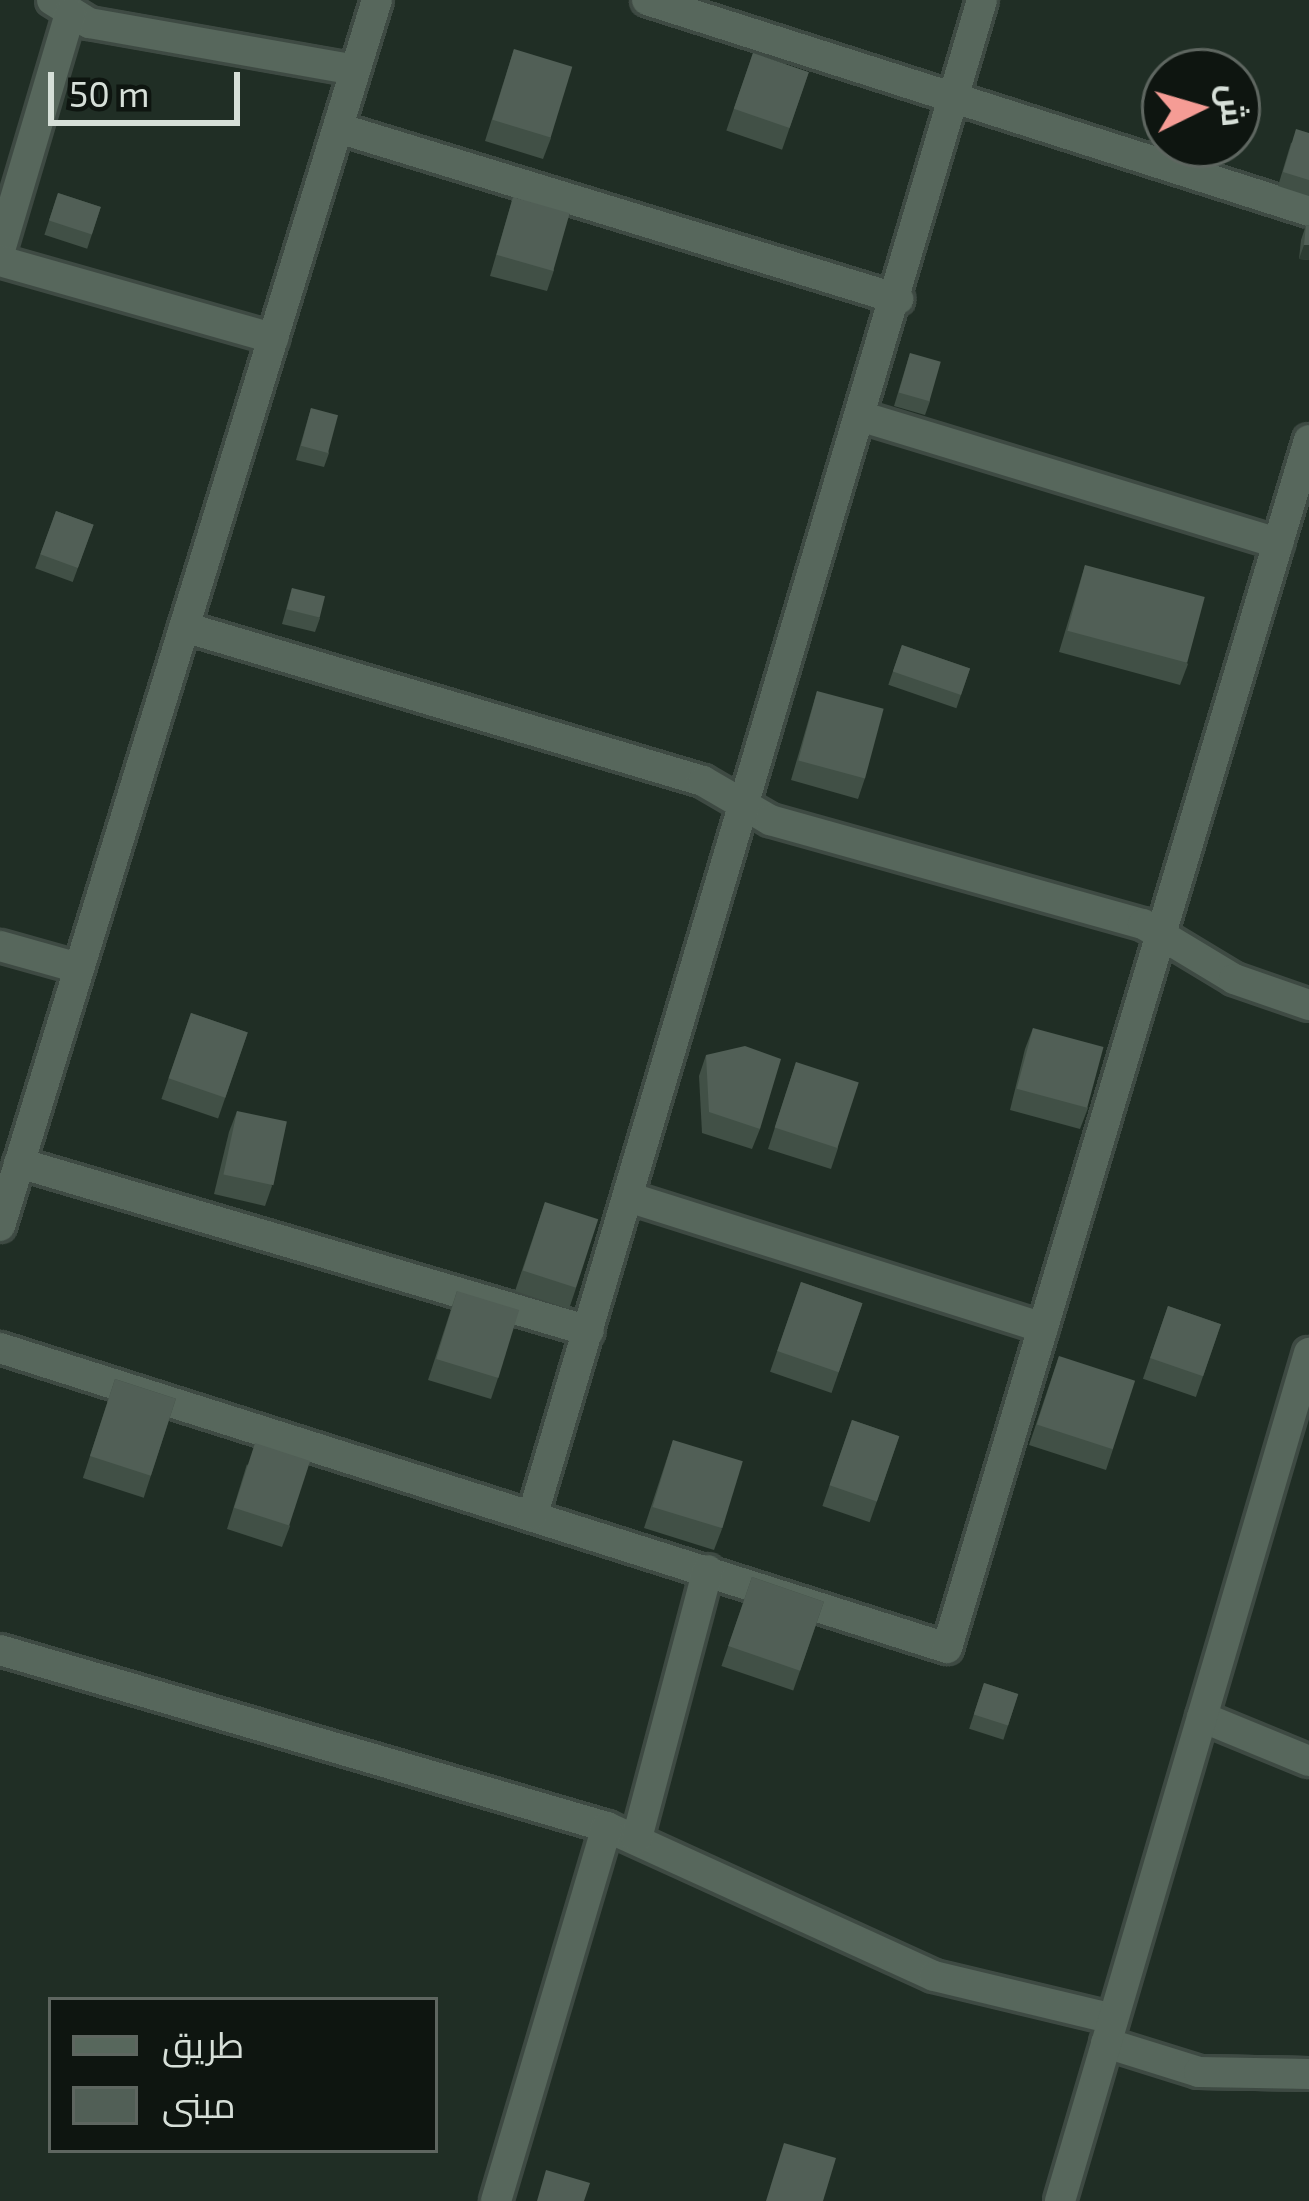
<!DOCTYPE html>
<meta charset="utf-8">
<style>
body{margin:0}
#map{position:relative;width:1309px;height:2201px;overflow:hidden;background:#202e25;font-family:"Exo 2",Cairo,sans-serif}
div>[style]{position:absolute}
.roads{filter:drop-shadow(3px 0 #3e4a43) drop-shadow(-3px 0 #3e4a43) drop-shadow(0 3px #3e4a43) drop-shadow(0 -3px #3e4a43)}
.minor>*{height:30px;margin:-15px;padding:0 15px;transform-origin:15px;border-radius:15px;background:#57675c}
.wall>*{inset:0;background:#415046;transform-origin:0 0}
.shaded-wall>*{inset:0;background:#2d3c32}
.building>*{inset:0;background:#515f56;transform-origin:0 0}
span{translate:-50% -50%;white-space:nowrap;text-align:center;line-height:1.15;-webkit-text-stroke:9px #0e1510;paint-order:stroke}
.legend{position:absolute;left:48px;top:1997px;width:390px;height:156px;box-sizing:border-box;background:#0e1510;border:3px solid #5e6660;margin:0;padding:15px 21px;list-style:none;font-size:36px;color:#d6dfd8}
.legend li{display:flex;align-items:center;gap:24px;height:60px}
.legend b{width:60px;border:3px solid #5e6660}
.north{position:absolute;left:1141px;top:48px;width:120px;height:120px;box-sizing:border-box;background:#0e1510;border:3px solid #5e6660;border-radius:50%;rotate:85deg;font-size:33px;font-weight:700;line-height:48px;text-align:center;color:#d6dfd8}
.north::after{content:'';display:block;margin:auto;width:42px;height:54px;background:#f59c95;clip-path:polygon(50% 0,100% 100%,50% 72%,0 100%)}
.scale{position:absolute;left:48px;top:72px;width:192px;height:54px;box-sizing:border-box;border:6px solid #d6dfd8;border-top:0;padding-left:15px;font-size:36px;line-height:42px;white-space:nowrap;color:#d6dfd8;-webkit-text-stroke:9px #0e1510;paint-order:stroke}
</style>
<div id="map">
<div class="roads">
<div class="minor">
<div style="left:52px;top:0;width:44px;rotate:31.9deg"></div>
<div style="left:89px;top:23px;width:270px;rotate:10deg"></div>
<div style="left:647px;top:0;width:695px;rotate:17.68deg"></div>
<div style="left:338px;top:128px;width:586px;rotate:16.98deg"></div>
<div style="left:0;top:250px;width:247px;rotate:-73.5deg"></div>
<div style="left:0;top:261px;width:284px;rotate:15.8deg"></div>
<div style="left:863px;top:417px;width:434px;rotate:16.9deg"></div>
<div style="left:184px;top:627px;width:541px;rotate:16.53deg"></div>
<div style="left:703px;top:781px;width:78px;rotate:30.2deg"></div>
<div style="left:770px;top:820px;width:387px;rotate:15.6deg"></div>
<div style="left:1143px;top:924px;width:106px;rotate:31.1deg"></div>
<div style="left:1234px;top:979px;width:79px;rotate:19.1deg"></div>
<div style="left:0;top:946px;width:82px;rotate:15.6deg"></div>
<div style="left:19px;top:1163px;width:594px;rotate:16.42deg"></div>
<div style="left:628px;top:1197px;width:435px;rotate:17.5deg"></div>
<div style="left:0;top:1226px;width:1283px;rotate:-72.91deg"></div>
<div style="left:0;top:1348px;width:993px;rotate:17.58deg"></div>
<div style="left:947px;top:1648px;width:1261px;rotate:-73.32deg"></div>
<div style="left:533px;top:1514px;width:1579px;rotate:-73.48deg"></div>
<div style="left:0;top:1650px;width:632px;rotate:16.26deg"></div>
<div style="left:607px;top:1827px;width:359px;rotate:24.5deg"></div>
<div style="left:934px;top:1976px;width:184px;rotate:13.5deg"></div>
<div style="left:1202px;top:1717px;width:116px;rotate:22.4deg"></div>
<div style="left:637px;top:1838px;width:277px;rotate:-75.2deg"></div>
<div style="left:1106px;top:2043px;width:97px;rotate:17.3deg"></div>
<div style="left:1199px;top:2072px;width:110px;rotate:1deg"></div>
<div style="left:496px;top:2201px;width:390px;rotate:-73.5deg"></div>
<div style="left:1060px;top:2201px;width:884px;rotate:-73.64deg"></div>
</div>
</div>
<div class="wall">
<div style="clip-path:polygon(514px 49px,551px 138px,543px 159px,485px 141px)"></div>
<div style="left:753px;top:53px;width:59px;height:82px;rotate:19deg"></div>
<div style="clip-path:polygon(1309px 133px,1309px 196px,1278px 186px,1291px 143px)"></div>
<div style="left:58px;top:193px;width:45px;height:44px;rotate:18deg"></div>
<div style="clip-path:polygon(513px 197px,554px 270px,547px 291px,490px 276px)"></div>
<div style="clip-path:polygon(1306px 225px,1309px 260px,1299px 259px,1301px 240px)"></div>
<div style="clip-path:polygon(910px 353px,930px 401px,925px 415px,894px 406px)"></div>
<div style="clip-path:polygon(311px 408px,329px 453px,324px 467px,296px 460px)"></div>
<div style="left:56px;top:511px;width:40px;height:61px;rotate:20deg"></div>
<div style="clip-path:polygon(1085px 565px,1188px 664px,1180px 685px,1059px 652px)"></div>
<div style="clip-path:polygon(292px 588px,320px 618px,315px 632px,282px 624px)"></div>
<div style="left:902px;top:645px;width:72px;height:42px;rotate:19deg"></div>
<div style="clip-path:polygon(817px 691px,865px 778px,858px 799px,791px 780px)"></div>
<div style="left:191px;top:1013px;width:60px;height:91px;rotate:19deg"></div>
<div style="clip-path:polygon(1033px 1028px,1088px 1108px,1080px 1129px,1010px 1110px,1025px 1049px)"></div>
<div style="clip-path:polygon(706px 1055px,760px 1129px,752px 1149px,702px 1133px,699px 1076px)"></div>
<div style="clip-path:polygon(796px 1062px,838px 1148px,831px 1169px,768px 1149px)"></div>
<div style="clip-path:polygon(237px 1111px,272px 1186px,265px 1206px,214px 1194px,229px 1132px)"></div>
<div style="clip-path:polygon(545px 1202px,576px 1288px,569px 1309px,515px 1291px)"></div>
<div style="left:801px;top:1282px;width:65px;height:95px;rotate:19deg"></div>
<div style="clip-path:polygon(457px 1291px,498px 1378px,491px 1399px,428px 1380px)"></div>
<div style="left:1168px;top:1306px;width:56px;height:77px;rotate:19deg"></div>
<div style="clip-path:polygon(1059px 1356px,1113px 1449px,1106px 1470px,1029px 1445px)"></div>
<div style="left:115px;top:1379px;width:64px;height:104px;rotate:18deg"></div>
<div style="left:852px;top:1420px;width:50px;height:91px;rotate:19deg"></div>
<div style="clip-path:polygon(673px 1440px,722px 1529px,714px 1550px,644px 1528px)"></div>
<div style="clip-path:polygon(247px 1464px,290px 1526px,282px 1547px,227px 1529px)"></div>
<div style="left:752px;top:1577px;width:76px;height:94px;rotate:19deg"></div>
<div style="left:984px;top:1683px;width:36px;height:48px;rotate:18deg"></div>
</div>
<div class="shaded-wall">
<div style="clip-path:polygon(1304px 245px,1309px 245px,1309px 260px,1299px 259px)"></div>
</div>
<div class="building">
<div style="left:514px;top:49px;width:61px;height:74px;rotate:17deg"></div>
<div style="left:753px;top:53px;width:59px;height:59px;rotate:19deg"></div>
<div style="clip-path:polygon(1296px 129px,1309px 133px,1309px 180px,1283px 172px)"></div>
<div style="left:58px;top:193px;width:45px;height:29px;rotate:18deg"></div>
<div style="left:513px;top:197px;width:59px;height:60px;rotate:16deg"></div>
<div style="clip-path:polygon(1306px 225px,1309px 226px,1309px 245px,1304px 245px)"></div>
<div style="left:910px;top:353px;width:32px;height:41px;rotate:16deg"></div>
<div style="left:311px;top:408px;width:28px;height:39px;rotate:15deg"></div>
<div style="left:56px;top:511px;width:40px;height:46px;rotate:20deg"></div>
<div style="left:1085px;top:565px;width:124px;height:68px;rotate:15deg"></div>
<div style="left:292px;top:588px;width:34px;height:22px;rotate:14deg"></div>
<div style="left:902px;top:645px;width:72px;height:28px;rotate:19deg"></div>
<div style="left:817px;top:691px;width:69px;height:72px;rotate:15deg"></div>
<div style="left:191px;top:1013px;width:60px;height:69px;rotate:19deg"></div>
<div style="left:1033px;top:1028px;width:73px;height:63px;rotate:15deg"></div>
<div style="clip-path:polygon(745px 1046px,781px 1059px,760px 1129px,709px 1112px,706px 1055px)"></div>
<div style="left:796px;top:1062px;width:66px;height:69px;rotate:18deg"></div>
<div style="left:237px;top:1111px;width:51px;height:65px;rotate:12deg"></div>
<div style="left:545px;top:1202px;width:56px;height:72px;rotate:18deg"></div>
<div style="left:801px;top:1282px;width:65px;height:73px;rotate:19deg"></div>
<div style="left:457px;top:1291px;width:65px;height:71px;rotate:17deg"></div>
<div style="left:1168px;top:1306px;width:56px;height:55px;rotate:19deg"></div>
<div style="left:1059px;top:1356px;width:80px;height:72px;rotate:18deg"></div>
<div style="left:115px;top:1379px;width:64px;height:81px;rotate:18deg"></div>
<div style="left:852px;top:1420px;width:50px;height:69px;rotate:19deg"></div>
<div style="left:673px;top:1440px;width:73px;height:70px;rotate:17deg"></div>
<div style="left:255px;top:1443px;width:58px;height:68px;rotate:18deg"></div>
<div style="left:752px;top:1577px;width:76px;height:73px;rotate:19deg"></div>
<div style="left:984px;top:1683px;width:36px;height:33px;rotate:18deg"></div>
<div style="clip-path:polygon(784px 2143px,836px 2158px,823px 2201px,766px 2201px)"></div>
<div style="clip-path:polygon(546px 2170px,590px 2183px,584px 2201px,537px 2201px)"></div>
</div>
<ul class="legend">
<li><b style="height:15px;background:#57675c"></b>طريق</li>
<li><b style="height:33px;background:#515f56"></b>مبنى</li>
</ul>
<div class="north">ش</div>
<div class="scale">50 m</div>
</div>
